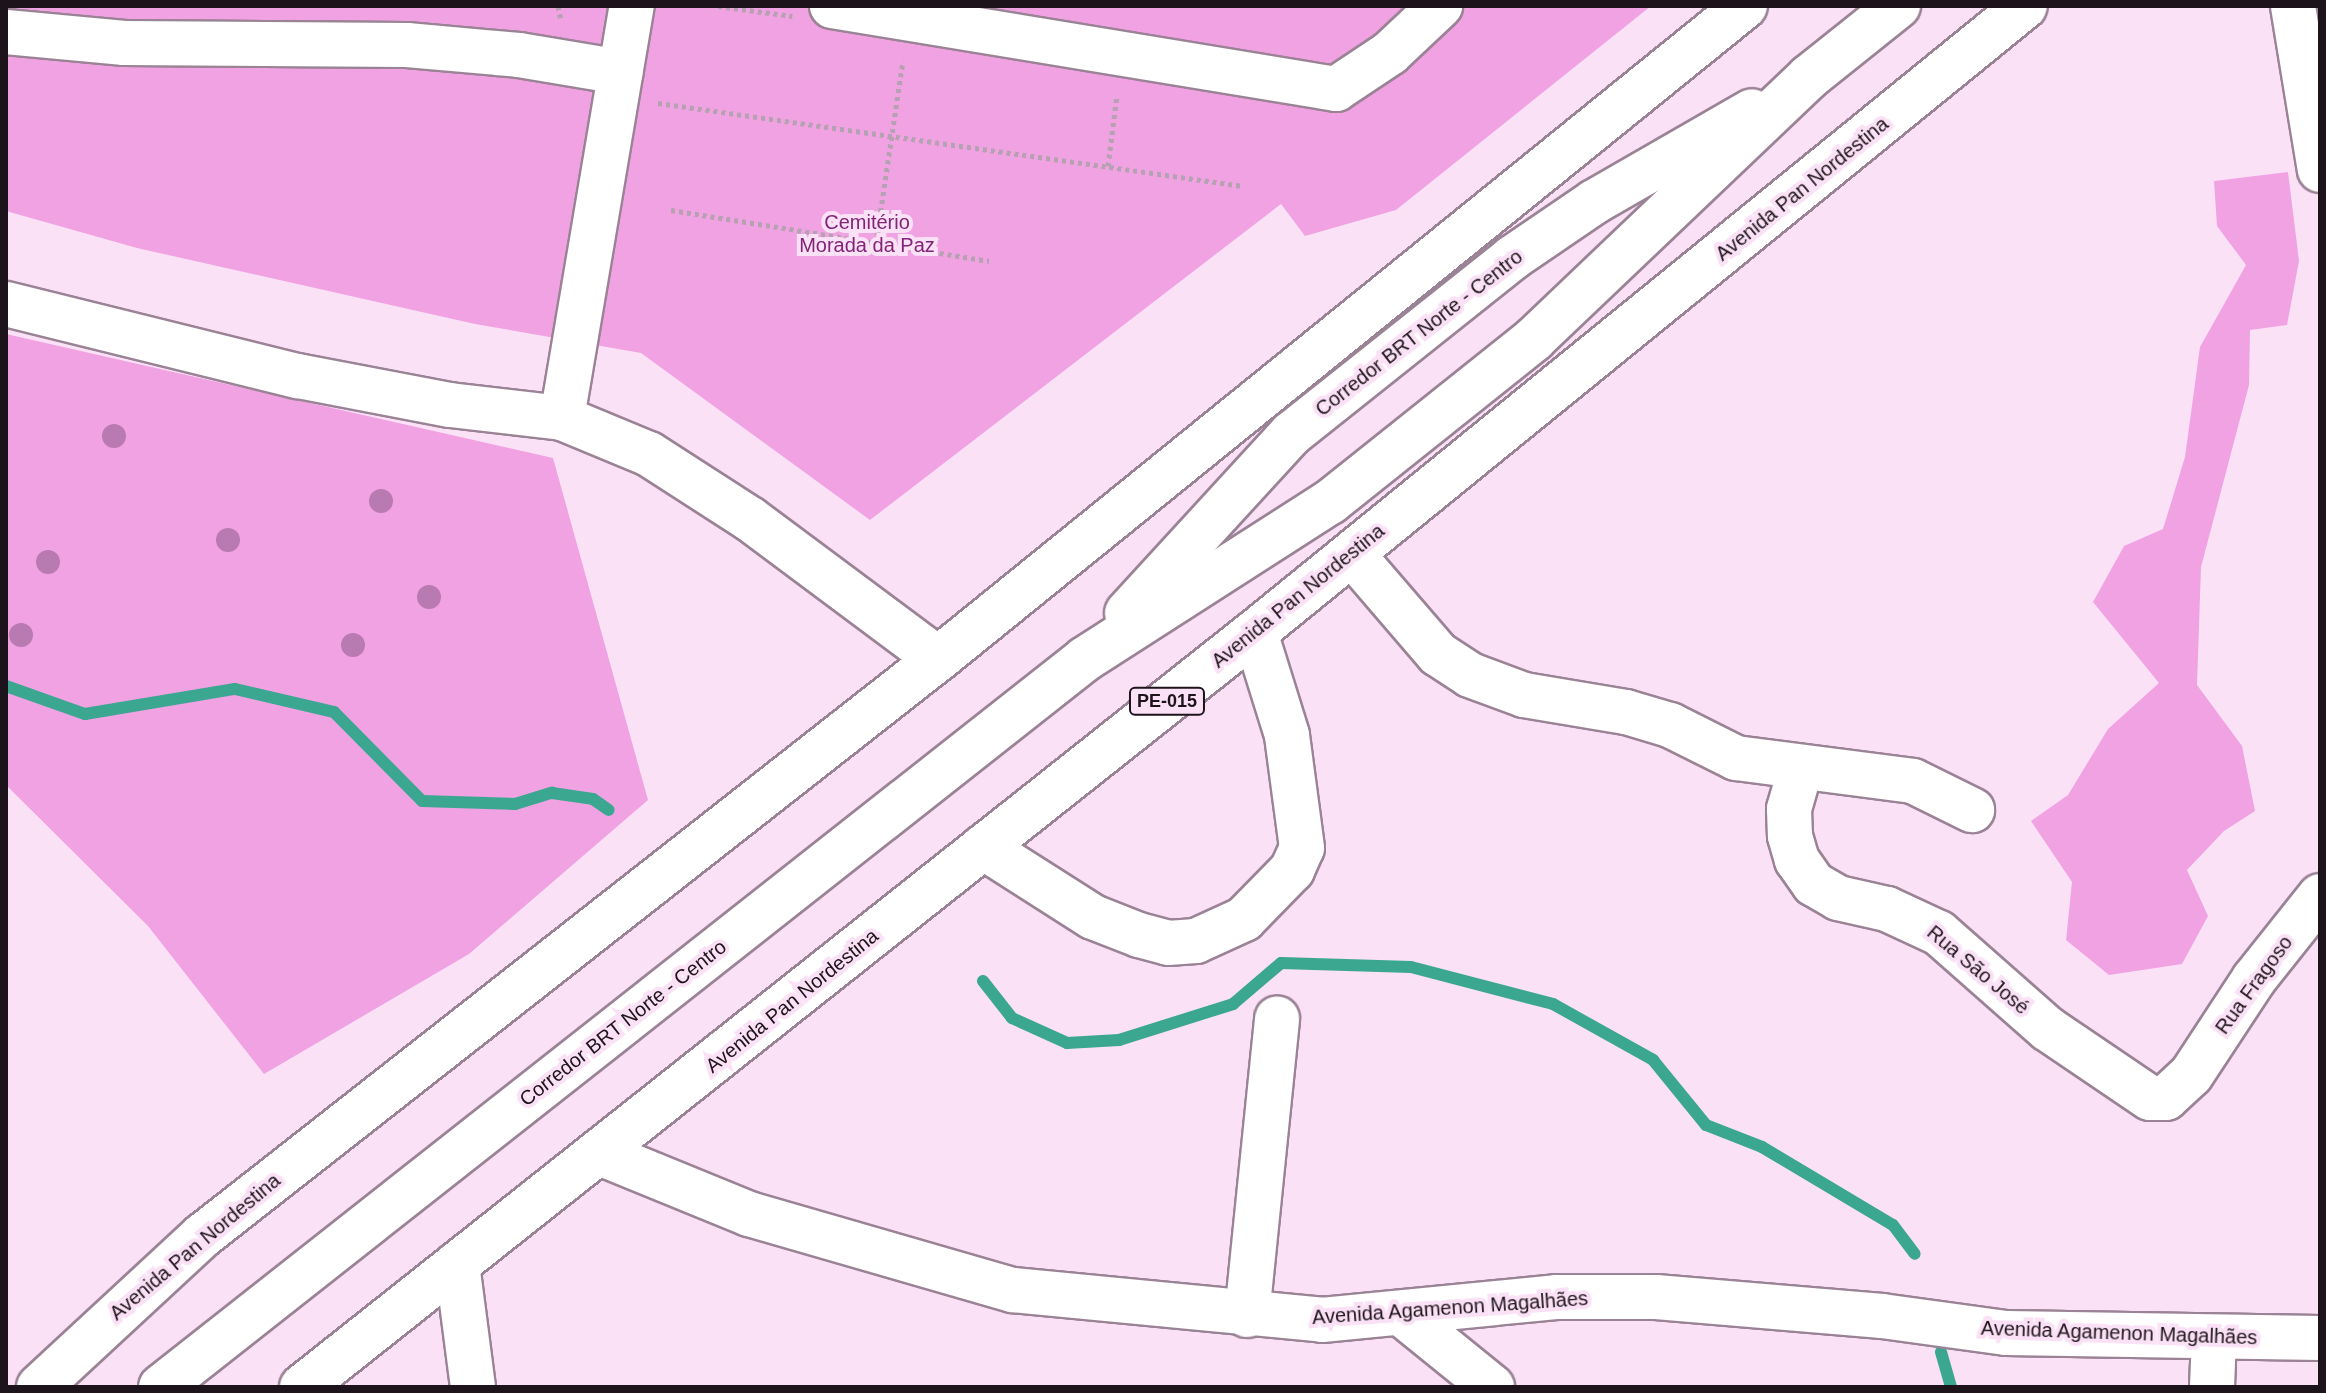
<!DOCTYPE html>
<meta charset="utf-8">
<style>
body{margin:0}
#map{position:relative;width:2326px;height:1393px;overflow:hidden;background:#fbe1f6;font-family:Arial,sans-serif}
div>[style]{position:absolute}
.green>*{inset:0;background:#f1a2e3}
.stream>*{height:12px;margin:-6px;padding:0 6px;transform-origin:6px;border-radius:6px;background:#3ba791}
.path>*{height:5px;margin-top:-2.5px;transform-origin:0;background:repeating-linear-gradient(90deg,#b5a1b1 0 4px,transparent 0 8px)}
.roads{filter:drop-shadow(2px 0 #9b8396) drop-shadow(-2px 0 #9b8396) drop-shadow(0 2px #9b8396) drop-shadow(0 -2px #9b8396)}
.minor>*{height:44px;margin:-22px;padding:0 22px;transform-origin:22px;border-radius:22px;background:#fff}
.highway>*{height:44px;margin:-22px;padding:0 22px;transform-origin:22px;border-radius:22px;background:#fff}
.trees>*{width:24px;height:24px;margin:-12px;border-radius:50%;background:#b87ab1}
span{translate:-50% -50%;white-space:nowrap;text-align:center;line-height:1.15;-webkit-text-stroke:8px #fbe1f6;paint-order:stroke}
.shield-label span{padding:2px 6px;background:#fbe1f6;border:2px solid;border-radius:6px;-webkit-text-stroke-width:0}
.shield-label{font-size:18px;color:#1d141b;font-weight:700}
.street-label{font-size:20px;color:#1d141b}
.park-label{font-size:20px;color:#822578}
.frame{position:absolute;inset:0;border:8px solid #1d141b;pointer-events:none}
</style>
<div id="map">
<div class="green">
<div style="clip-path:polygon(6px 6px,1651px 6px,1396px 210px,1305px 236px,1281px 204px,870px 520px,641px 353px,475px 324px,137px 248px,6px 211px)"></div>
<div style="clip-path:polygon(2288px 172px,2299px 261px,2287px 325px,2250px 330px,2249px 385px,2201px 567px,2197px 685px,2242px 746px,2255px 811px,2224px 831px,2187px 870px,2208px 916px,2182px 964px,2109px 975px,2066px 940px,2072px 882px,2031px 821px,2068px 795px,2108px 729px,2159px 683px,2093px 602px,2124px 546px,2163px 529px,2185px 457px,2200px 347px,2246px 265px,2217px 226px,2214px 181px)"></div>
<div style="clip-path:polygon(6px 334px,553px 458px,648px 800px,469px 954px,264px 1074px,148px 926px,6px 785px)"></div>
</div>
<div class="stream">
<div style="left:6px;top:686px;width:84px;rotate:19.5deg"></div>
<div style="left:85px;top:714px;width:152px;rotate:-9.5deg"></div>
<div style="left:235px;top:689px;width:102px;rotate:13.1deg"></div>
<div style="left:334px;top:712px;width:125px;rotate:45.3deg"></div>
<div style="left:422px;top:801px;width:93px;rotate:1.8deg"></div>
<div style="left:515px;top:804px;width:39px;rotate:-17deg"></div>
<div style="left:552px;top:793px;width:41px;rotate:8.3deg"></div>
<div style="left:593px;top:799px;width:19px;rotate:35deg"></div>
<div style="left:983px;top:981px;width:47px;rotate:51.9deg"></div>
<div style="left:1012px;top:1018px;width:60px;rotate:24.4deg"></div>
<div style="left:1067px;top:1043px;width:52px;rotate:-3.3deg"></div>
<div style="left:1119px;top:1040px;width:120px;rotate:-17.5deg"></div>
<div style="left:1233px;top:1004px;width:63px;rotate:-40.5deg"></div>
<div style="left:1281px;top:963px;width:130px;rotate:1.8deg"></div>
<div style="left:1411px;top:967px;width:147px;rotate:14.6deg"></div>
<div style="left:1553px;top:1004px;width:115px;rotate:29.2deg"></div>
<div style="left:1653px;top:1060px;width:84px;rotate:50.8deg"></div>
<div style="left:1706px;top:1125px;width:60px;rotate:21.4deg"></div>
<div style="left:1762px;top:1147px;width:152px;rotate:30.8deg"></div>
<div style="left:1893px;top:1225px;width:36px;rotate:53deg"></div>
<div style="left:1941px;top:1352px;width:36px;rotate:74deg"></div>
</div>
<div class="path">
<div style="left:558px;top:6px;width:14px;rotate:78deg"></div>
<div style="left:718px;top:6px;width:75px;rotate:7.7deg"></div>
<div style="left:658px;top:103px;width:591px;rotate:8.08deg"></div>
<div style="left:1108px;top:166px;width:72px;rotate:-82.8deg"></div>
<div style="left:671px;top:210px;width:322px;rotate:9.1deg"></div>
<div style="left:876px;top:243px;width:184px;rotate:-81.6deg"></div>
</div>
<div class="roads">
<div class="minor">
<div style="left:832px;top:6px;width:511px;rotate:9.35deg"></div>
<div style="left:1336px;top:89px;width:65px;rotate:-33.7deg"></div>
<div style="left:1390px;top:53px;width:69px;rotate:-43.2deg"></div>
<div style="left:2293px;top:6px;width:166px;rotate:80.7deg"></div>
<div style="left:6px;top:32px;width:119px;rotate:5.3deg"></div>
<div style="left:124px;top:43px;width:283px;rotate:0.4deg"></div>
<div style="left:407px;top:45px;width:112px;rotate:5.1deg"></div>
<div style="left:519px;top:55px;width:103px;rotate:9.5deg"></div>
<div style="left:6px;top:304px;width:301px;rotate:13.9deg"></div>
<div style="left:298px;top:376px;width:155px;rotate:10.8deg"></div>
<div style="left:450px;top:405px;width:113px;rotate:6.6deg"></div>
<div style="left:562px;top:418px;width:94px;rotate:22.5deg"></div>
<div style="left:649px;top:454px;width:120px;rotate:32.8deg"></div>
<div style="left:750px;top:519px;width:234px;rotate:36.7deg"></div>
<div style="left:562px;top:418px;width:418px;rotate:-80.4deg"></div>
<div style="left:1352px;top:554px;width:132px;rotate:49.3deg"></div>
<div style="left:1438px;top:654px;width:38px;rotate:33deg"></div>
<div style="left:1470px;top:675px;width:58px;rotate:20.3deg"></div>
<div style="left:1524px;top:695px;width:103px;rotate:9.5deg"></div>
<div style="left:1626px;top:712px;width:46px;rotate:16.5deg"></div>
<div style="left:1670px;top:725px;width:74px;rotate:26.6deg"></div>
<div style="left:1736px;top:758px;width:178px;rotate:7.4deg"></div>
<div style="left:1913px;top:781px;width:66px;rotate:26.2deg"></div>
<div style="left:1127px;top:613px;width:243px;rotate:-47.5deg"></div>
<div style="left:1291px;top:434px;width:283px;rotate:-38.5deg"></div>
<div style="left:1512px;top:258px;width:99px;rotate:-34.3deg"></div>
<div style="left:1594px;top:202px;width:182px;rotate:-29.9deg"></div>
<div style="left:1801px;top:767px;width:44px;rotate:105.9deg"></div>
<div style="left:1789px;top:809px;width:27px;rotate:88deg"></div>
<div style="left:1790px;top:836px;width:25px;rotate:74deg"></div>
<div style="left:1797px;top:860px;width:29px;rotate:55deg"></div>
<div style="left:1814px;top:884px;width:28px;rotate:30deg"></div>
<div style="left:1838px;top:898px;width:50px;rotate:12.7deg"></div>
<div style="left:1887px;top:909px;width:57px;rotate:24.8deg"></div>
<div style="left:1939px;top:933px;width:145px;rotate:41.4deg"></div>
<div style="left:2048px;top:1029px;width:123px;rotate:34.1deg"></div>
<div style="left:2150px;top:1098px;width:16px"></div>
<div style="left:2166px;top:1098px;width:34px;rotate:-43deg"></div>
<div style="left:2191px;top:1075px;width:115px;rotate:-56.7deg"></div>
<div style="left:2254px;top:979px;width:106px;rotate:-51.5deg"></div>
<div style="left:983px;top:847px;width:130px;rotate:32.5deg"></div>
<div style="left:1093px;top:917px;width:49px;rotate:21.4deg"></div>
<div style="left:1139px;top:935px;width:30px;rotate:15deg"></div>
<div style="left:1168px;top:943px;width:28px;rotate:-4deg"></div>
<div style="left:1196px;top:941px;width:53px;rotate:-24.6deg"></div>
<div style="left:1244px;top:919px;width:69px;rotate:-45.6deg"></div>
<div style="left:1292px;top:870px;width:24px;rotate:-66deg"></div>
<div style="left:1302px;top:848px;width:114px;rotate:-97.6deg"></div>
<div style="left:1287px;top:735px;width:108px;rotate:-107.3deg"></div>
<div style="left:602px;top:1154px;width:159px;rotate:22.2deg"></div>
<div style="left:749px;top:1214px;width:275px;rotate:16.1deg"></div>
<div style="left:1013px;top:1290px;width:310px;rotate:5.5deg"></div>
<div style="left:1322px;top:1320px;width:235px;rotate:-5.6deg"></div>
<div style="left:1556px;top:1297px;width:100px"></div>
<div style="left:1656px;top:1297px;width:227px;rotate:4.8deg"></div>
<div style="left:1882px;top:1316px;width:125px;rotate:7.8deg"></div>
<div style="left:2006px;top:1333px;width:314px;rotate:0.9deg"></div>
<div style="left:457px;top:1264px;width:124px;rotate:82.6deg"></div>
<div style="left:1402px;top:1314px;width:116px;rotate:39deg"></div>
<div style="left:1247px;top:1315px;width:298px;rotate:-84.2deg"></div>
<div style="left:161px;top:1387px;width:1176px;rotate:-38.23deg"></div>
<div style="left:1085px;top:659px;width:291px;rotate:-32.7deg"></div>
<div style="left:1330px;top:502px;width:261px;rotate:-38.6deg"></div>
<div style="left:1534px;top:339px;width:380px;rotate:-43.6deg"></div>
<div style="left:1809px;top:77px;width:114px;rotate:-38.6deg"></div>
<div style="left:2212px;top:1387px;width:49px;rotate:-87.7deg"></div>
</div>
<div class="highway">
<div style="left:39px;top:1387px;width:222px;rotate:-42.8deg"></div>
<div style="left:202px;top:1236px;width:935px;rotate:-38.1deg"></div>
<div style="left:938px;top:659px;width:1038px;rotate:-38.98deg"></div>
<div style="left:302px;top:1387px;width:1216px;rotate:-38.39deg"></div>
<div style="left:1255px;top:632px;width:992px;rotate:-39.11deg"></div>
</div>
</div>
<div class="trees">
<div style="left:114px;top:436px"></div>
<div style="left:381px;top:501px"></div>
<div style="left:228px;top:540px"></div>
<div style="left:48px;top:562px"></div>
<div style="left:429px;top:597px"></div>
<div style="left:21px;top:635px"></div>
<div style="left:353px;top:645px"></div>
</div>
<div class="shield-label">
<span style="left:1167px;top:701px">PE-015</span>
</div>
<div class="street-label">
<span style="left:1802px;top:189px;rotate:-39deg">Avenida Pan Nordestina</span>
<span style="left:1419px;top:333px;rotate:-38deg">Corredor BRT Norte - Centro</span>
<span style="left:1298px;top:596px;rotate:-39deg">Avenida Pan Nordestina</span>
<span style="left:1978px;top:970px;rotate:40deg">Rua São José</span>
<span style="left:2254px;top:985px;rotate:-54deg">Rua Fragoso</span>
<span style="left:792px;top:1001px;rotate:-39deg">Avenida Pan Nordestina</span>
<span style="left:623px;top:1023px;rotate:-38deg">Corredor BRT Norte - Centro</span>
<span style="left:195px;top:1247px;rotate:-40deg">Avenida Pan Nordestina</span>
<span style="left:1450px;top:1308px;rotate:-4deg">Avenida Agamenon Magalhães</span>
<span style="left:2119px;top:1333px;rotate:2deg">Avenida Agamenon Magalhães</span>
</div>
<div class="park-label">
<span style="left:867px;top:234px">Cemitério<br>Morada da Paz</span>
</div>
<div class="frame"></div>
</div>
